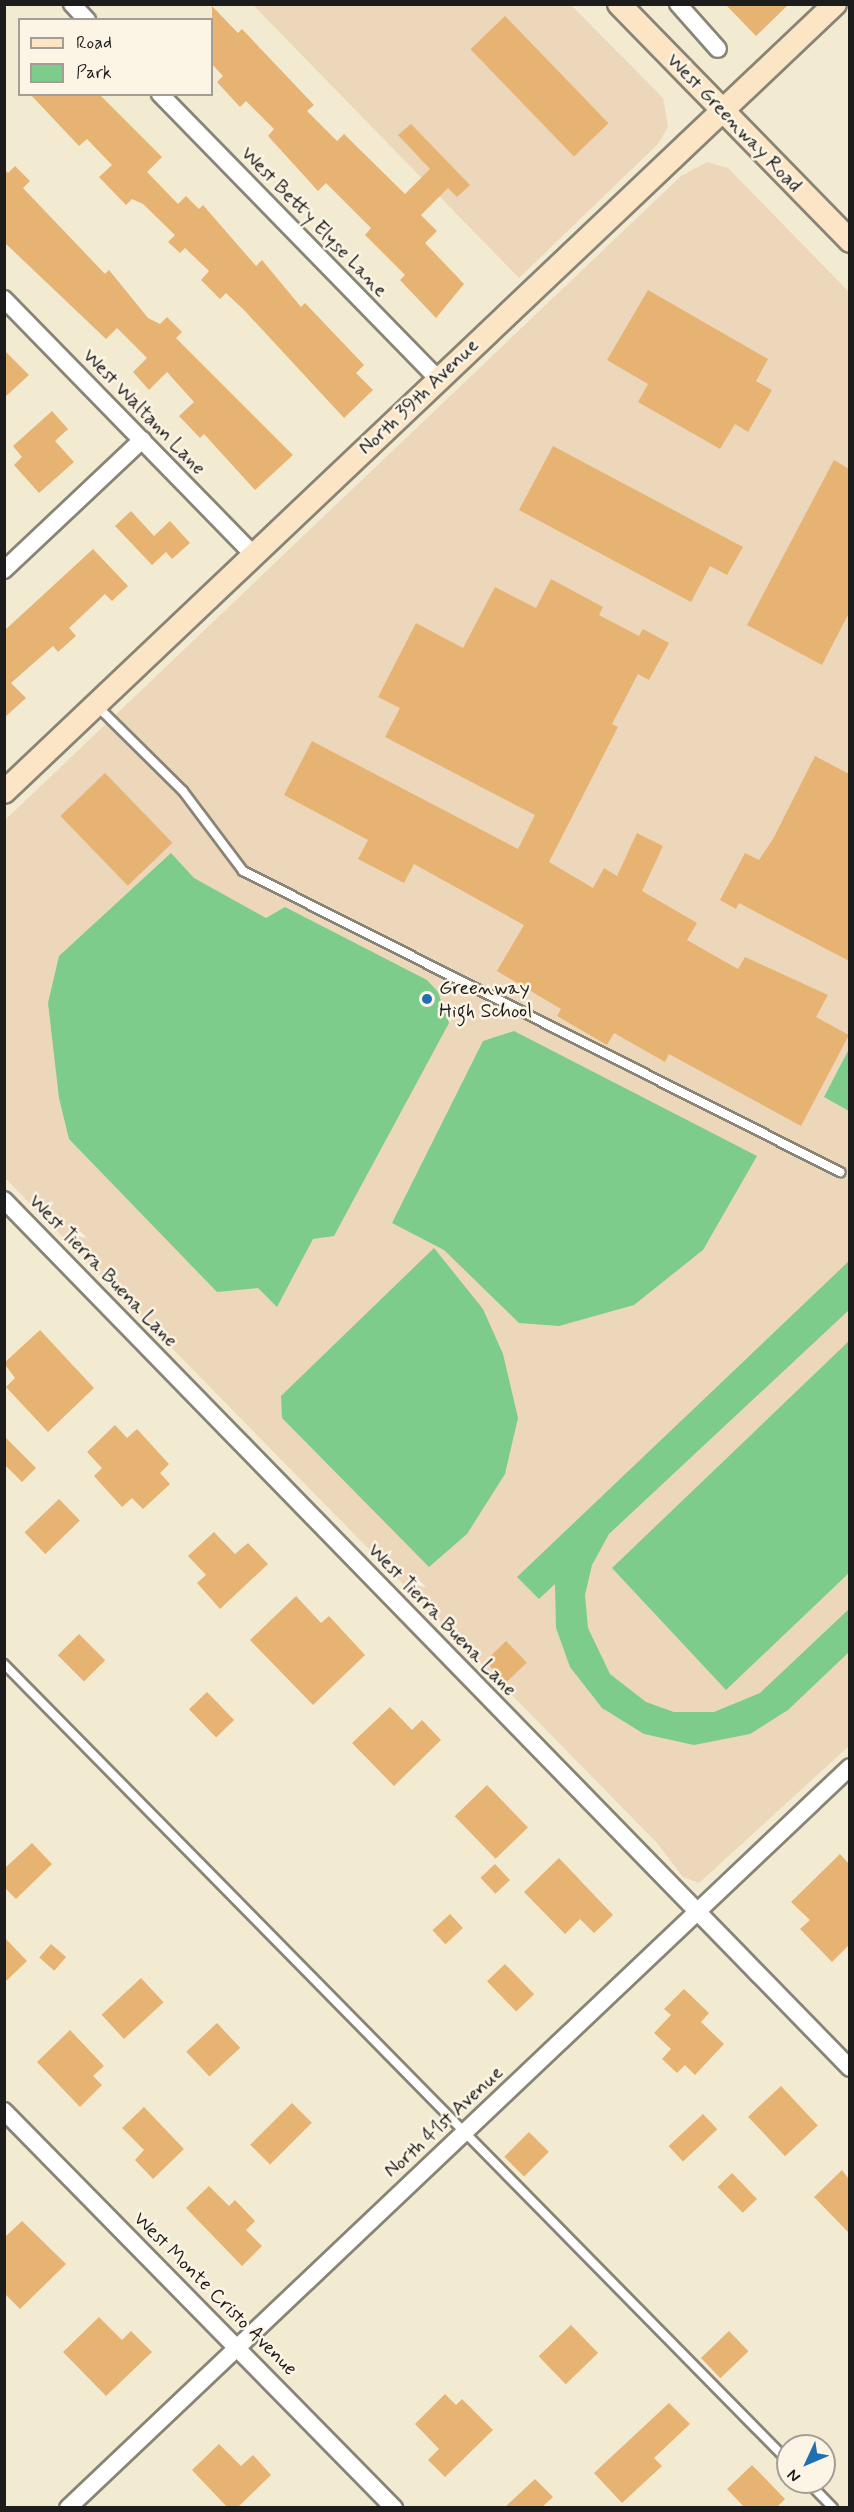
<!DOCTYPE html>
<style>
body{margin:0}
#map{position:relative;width:854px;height:2512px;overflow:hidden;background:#f3ebd1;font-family:Mynerve,sans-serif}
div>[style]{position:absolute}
.built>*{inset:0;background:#edd7bb}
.green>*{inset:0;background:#7dcc8c}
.building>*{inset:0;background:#e6b373;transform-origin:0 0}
.roads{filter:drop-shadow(2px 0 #888476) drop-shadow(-2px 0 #888476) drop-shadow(0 2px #888476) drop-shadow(0 -2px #888476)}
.lane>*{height:8px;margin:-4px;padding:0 4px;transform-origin:4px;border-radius:4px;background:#fff}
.street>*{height:16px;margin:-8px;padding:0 8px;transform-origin:8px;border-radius:8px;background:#fff}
.secondary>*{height:22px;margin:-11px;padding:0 11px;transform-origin:11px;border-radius:11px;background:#fce5c4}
.dots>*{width:16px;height:16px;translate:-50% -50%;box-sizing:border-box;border:3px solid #fcf5e5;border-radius:50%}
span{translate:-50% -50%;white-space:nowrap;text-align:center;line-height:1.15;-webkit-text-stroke:5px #fcf5e5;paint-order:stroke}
.street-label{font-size:20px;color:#1c1c1c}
.poi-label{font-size:20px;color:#1c1c1c}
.left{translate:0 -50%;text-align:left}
.frame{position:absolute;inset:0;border:6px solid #1c1c1c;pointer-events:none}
.legend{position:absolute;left:18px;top:18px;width:195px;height:78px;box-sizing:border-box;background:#fcf5e5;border:2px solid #a29e95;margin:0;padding:8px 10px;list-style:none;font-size:18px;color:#1c1c1c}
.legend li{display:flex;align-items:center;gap:12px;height:30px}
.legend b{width:30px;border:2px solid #a29e95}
.north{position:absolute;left:776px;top:2434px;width:60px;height:60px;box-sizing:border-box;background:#fcf5e5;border:2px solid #a29e95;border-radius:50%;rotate:226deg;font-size:16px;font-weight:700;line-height:24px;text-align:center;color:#1c1c1c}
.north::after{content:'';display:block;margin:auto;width:21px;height:27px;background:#1f6fb2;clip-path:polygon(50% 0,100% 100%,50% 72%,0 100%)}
</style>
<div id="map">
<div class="built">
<div style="clip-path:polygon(253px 5px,571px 5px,663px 98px,668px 127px,658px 144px,519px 278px)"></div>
<div style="clip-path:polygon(707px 162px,728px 168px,849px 292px,849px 1746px,699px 1883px,683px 1877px,657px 1843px,5px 1178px,5px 820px,681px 176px)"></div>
</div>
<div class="green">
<div style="clip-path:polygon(171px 853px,194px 878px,266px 918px,285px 907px,427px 980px,438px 992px,449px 1023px,334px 1236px,313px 1239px,277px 1307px,258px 1288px,217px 1292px,69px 1139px,59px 1098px,48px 1003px,59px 956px)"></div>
<div style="clip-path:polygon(514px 1031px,757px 1156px,703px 1250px,634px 1305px,559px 1326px,519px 1323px,444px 1250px,392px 1223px,483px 1041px)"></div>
<div style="clip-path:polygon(849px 1049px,849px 1111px,824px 1097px)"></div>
<div style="clip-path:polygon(434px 1248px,483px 1309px,503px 1354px,518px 1418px,505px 1474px,467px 1534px,429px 1567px,282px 1418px,281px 1396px)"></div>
<div style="clip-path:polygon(849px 1261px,849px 1310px,609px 1534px,592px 1565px,585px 1595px,588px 1628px,610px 1674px,646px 1702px,674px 1712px,714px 1712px,760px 1693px,849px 1609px,849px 1652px,788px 1710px,750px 1734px,694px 1745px,644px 1734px,602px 1708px,570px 1667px,556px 1628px,555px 1584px,539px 1599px,517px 1577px)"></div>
<div style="clip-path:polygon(849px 1341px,849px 1573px,726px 1690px,612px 1568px)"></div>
</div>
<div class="building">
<div style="clip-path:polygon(725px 4px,789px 4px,756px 36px)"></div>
<div style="clip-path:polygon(212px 6px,238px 33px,242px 29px,314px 105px,307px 111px,337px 141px,344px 134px,405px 194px,430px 169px,398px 135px,411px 124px,470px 185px,457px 197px,448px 188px,421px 215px,437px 231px,425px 243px,464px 284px,436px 318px,400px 280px,405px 275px,365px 235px,371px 228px,326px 183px,318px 191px,268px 136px,274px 129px,246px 101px,240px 107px,217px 82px,223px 76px,212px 64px)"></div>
<div style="left:505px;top:16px;width:149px;height:48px;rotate:46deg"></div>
<div style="clip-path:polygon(30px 94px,99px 94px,162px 157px,147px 172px,178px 204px,186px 196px,199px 209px,203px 205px,256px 266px,262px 260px,301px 307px,305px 303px,364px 365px,356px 373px,373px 390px,344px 418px,245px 311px,226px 293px,220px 299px,201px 280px,209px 271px,185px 248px,180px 253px,168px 242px,175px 235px,143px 204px,132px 199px,126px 205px,99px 177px,112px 165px,87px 139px,79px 146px)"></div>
<div style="clip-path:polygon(15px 166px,30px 181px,23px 188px,105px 274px,109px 270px,148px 318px,160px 324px,167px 317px,182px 332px,176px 338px,293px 455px,255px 490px,204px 434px,200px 438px,179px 416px,194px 402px,167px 372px,149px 390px,133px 372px,147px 358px,117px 328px,106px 339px,4px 242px,4px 169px,8px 173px)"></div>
<div style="clip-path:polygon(648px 290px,768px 359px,756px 381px,772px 390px,748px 432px,735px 424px,720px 449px,638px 402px,648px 384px,607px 360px)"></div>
<div style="clip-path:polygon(4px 350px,29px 375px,4px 398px)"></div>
<div style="clip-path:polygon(52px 411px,68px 429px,55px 441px,74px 462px,39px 493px,14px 465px,22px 457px,13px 446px)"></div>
<div style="clip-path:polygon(553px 446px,743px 547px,727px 575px,710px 566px,691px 602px,519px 510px)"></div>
<div style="clip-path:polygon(834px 460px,849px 469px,849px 613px,822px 665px,747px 625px)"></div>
<div style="clip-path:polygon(131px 511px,154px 536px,170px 521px,190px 543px,172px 559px,166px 552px,152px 565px,115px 526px)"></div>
<div style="clip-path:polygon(93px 549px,128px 586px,112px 601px,105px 594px,69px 628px,76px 636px,58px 652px,53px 646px,11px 683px,26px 698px,4px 718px,4px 631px)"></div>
<div style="clip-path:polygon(551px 579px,603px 607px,599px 615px,639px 636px,643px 629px,669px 643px,649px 680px,638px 674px,612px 724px,618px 727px,549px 862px,593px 888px,604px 868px,617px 876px,637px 833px,663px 846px,642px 891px,697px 923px,687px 940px,738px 969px,745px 957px,828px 995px,816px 1017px,849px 1035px,801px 1126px,669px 1054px,665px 1062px,614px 1033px,607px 1045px,557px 1016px,561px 1009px,497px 971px,524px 925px,414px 864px,404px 883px,358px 859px,368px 840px,284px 795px,312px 741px,518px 849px,535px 815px,385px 737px,400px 708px,378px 697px,416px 623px,463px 648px,495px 587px,536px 608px)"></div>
<div style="clip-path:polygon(815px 756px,849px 774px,849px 961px,739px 903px,736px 909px,720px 900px,745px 853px,759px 860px,773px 839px)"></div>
<div style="left:105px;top:773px;width:97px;height:62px;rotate:46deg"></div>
<div style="clip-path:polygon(40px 1330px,94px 1388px,48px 1432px,6px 1387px,15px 1378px,4px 1363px)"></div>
<div style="clip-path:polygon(115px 1425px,127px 1438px,137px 1429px,169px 1464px,160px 1473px,170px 1484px,143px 1509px,132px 1498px,122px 1507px,94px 1476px,102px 1468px,87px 1452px)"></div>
<div style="clip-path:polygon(4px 1436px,36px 1468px,22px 1482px,4px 1464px)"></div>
<div style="left:59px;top:1499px;width:30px;height:48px;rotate:46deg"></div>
<div style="clip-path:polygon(214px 1532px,235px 1554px,248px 1543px,268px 1564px,220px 1609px,197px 1583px,206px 1575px,188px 1556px)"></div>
<div style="clip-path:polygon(296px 1596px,321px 1623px,329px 1616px,365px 1655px,313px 1705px,250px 1640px)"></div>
<div style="left:79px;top:1634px;width:37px;height:30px;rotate:45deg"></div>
<div style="left:506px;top:1641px;width:30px;height:29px;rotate:46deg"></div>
<div style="left:207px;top:1692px;width:39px;height:25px;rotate:46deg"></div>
<div style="clip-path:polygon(390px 1707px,412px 1730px,422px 1720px,441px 1740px,394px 1786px,352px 1743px)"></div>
<div style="left:487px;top:1785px;width:59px;height:45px;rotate:46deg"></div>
<div style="clip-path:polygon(32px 1843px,52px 1864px,16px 1899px,4px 1887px,4px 1869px)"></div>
<div style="clip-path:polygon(840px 1854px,849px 1864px,849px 1945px,832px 1962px,800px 1929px,810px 1920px,791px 1902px)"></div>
<div style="clip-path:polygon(559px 1858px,613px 1915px,594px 1933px,580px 1919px,565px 1934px,524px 1892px)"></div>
<div style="left:495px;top:1864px;width:22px;height:20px;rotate:47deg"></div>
<div style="left:450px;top:1914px;width:19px;height:24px;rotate:47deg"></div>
<div style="clip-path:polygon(4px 1937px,27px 1961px,4px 1983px)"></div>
<div style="left:51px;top:1944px;width:20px;height:18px;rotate:41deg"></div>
<div style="left:505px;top:1964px;width:42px;height:25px;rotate:46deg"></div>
<div style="left:141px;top:1978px;width:33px;height:54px;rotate:47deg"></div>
<div style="clip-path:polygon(684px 1989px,709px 2013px,701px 2022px,724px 2044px,695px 2075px,685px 2065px,677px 2073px,662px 2059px,671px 2049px,654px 2033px,671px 2015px,664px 2009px)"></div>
<div style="left:217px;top:2023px;width:34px;height:42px;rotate:47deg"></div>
<div style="clip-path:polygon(70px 2030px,104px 2066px,93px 2076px,102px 2085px,80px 2107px,37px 2062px)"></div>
<div style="left:781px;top:2086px;width:54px;height:45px;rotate:47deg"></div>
<div style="left:292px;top:2103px;width:28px;height:59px;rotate:45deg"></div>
<div style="clip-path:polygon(144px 2107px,184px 2149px,153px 2179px,135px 2160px,144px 2150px,122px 2128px)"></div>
<div style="left:703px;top:2114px;width:21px;height:47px;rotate:47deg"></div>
<div style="left:529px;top:2132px;width:28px;height:35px;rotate:45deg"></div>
<div style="clip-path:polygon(842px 2170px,849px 2179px,849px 2233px,814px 2197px)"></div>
<div style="left:732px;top:2173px;width:36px;height:20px;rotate:46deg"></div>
<div style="clip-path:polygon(209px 2186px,229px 2206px,235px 2200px,255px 2221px,246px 2230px,262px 2246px,242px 2266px,186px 2208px)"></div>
<div style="clip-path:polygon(22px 2221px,66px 2264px,20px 2309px,4px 2293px,4px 2238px)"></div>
<div style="clip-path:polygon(99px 2317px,122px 2340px,131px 2331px,152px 2352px,106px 2396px,63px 2352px)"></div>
<div style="left:571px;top:2325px;width:39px;height:45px;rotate:46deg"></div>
<div style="left:729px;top:2331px;width:28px;height:39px;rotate:46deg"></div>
<div style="clip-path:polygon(445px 2394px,456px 2405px,462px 2399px,493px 2430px,445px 2477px,428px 2460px,439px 2449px,415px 2424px)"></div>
<div style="clip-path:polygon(669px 2403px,690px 2424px,654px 2458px,662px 2466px,622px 2503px,594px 2473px)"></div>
<div style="clip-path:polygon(219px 2444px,241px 2466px,253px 2455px,271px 2475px,237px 2508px,228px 2508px,192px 2470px)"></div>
<div style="clip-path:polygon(752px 2465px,785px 2499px,776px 2508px,745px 2508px,727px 2489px)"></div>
<div style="clip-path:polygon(535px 2479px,553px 2497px,541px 2508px,504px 2508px)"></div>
</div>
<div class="roads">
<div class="lane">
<div style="left:96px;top:705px;width:122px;rotate:44.7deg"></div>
<div style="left:183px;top:791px;width:100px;rotate:53.1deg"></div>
<div style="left:243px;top:871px;width:669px;rotate:26.76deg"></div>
<div style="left:4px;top:1664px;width:1118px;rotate:45.47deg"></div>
<div style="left:808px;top:2482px;width:36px;rotate:46deg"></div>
</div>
<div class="street">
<div style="left:72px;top:4px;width:22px;rotate:47deg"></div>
<div style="left:678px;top:4px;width:60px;rotate:48.4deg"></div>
<div style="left:160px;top:94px;width:398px;rotate:45.7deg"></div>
<div style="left:4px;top:299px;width:358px;rotate:45.7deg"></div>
<div style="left:4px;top:570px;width:190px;rotate:-43.3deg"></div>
<div style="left:4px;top:1200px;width:1212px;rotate:45.74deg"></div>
<div style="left:4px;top:2111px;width:557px;rotate:45.51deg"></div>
<div style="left:68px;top:2508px;width:1077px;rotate:-43.46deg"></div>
</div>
<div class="secondary">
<div style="left:619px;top:4px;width:331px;rotate:45.7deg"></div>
<div style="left:4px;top:792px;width:1145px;rotate:-43.48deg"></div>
</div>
</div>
<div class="dots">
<div style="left:427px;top:999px;background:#1f6fb2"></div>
</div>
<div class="street-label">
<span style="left:734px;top:123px;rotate:46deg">West Greenway Road</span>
<span style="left:314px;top:222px;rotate:46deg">West Betty Elyse Lane</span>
<span style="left:419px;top:397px;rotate:-44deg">North 39th Avenue</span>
<span style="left:144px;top:412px;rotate:46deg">West Waltann Lane</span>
<span style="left:103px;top:1271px;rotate:46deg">West Tierra Buena Lane</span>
<span style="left:442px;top:1620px;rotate:46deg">West Tierra Buena Lane</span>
<span style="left:444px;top:2122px;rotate:-43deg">North 41st Avenue</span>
<span style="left:215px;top:2294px;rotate:45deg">West Monte Cristo Avenue</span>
</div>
<div class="poi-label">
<span class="left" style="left:439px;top:1000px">Greenway<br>High School</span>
</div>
<div class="frame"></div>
<ul class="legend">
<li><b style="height:8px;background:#fce5c4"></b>Road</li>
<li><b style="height:16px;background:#7dcc8c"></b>Park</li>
</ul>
<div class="north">N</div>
</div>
